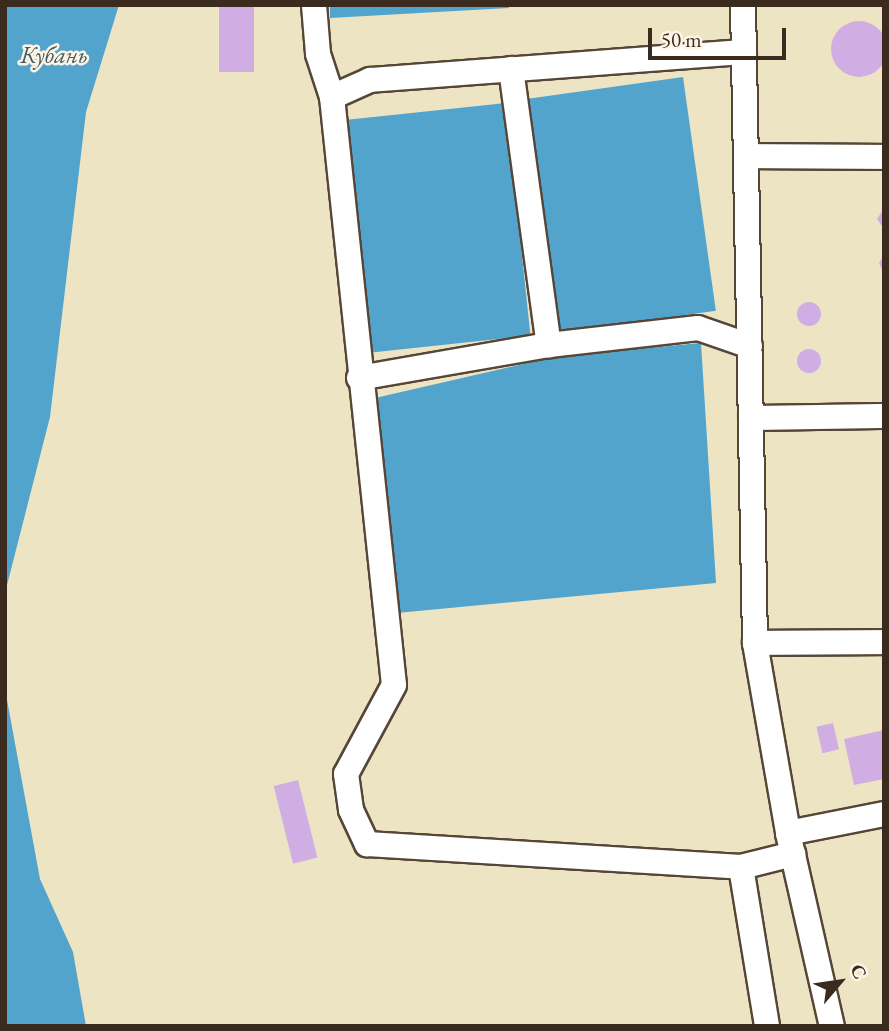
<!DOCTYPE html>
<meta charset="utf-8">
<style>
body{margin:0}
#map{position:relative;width:889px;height:1031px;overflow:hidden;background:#ede4c3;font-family:"EB Garamond",serif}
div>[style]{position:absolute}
.water>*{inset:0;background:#53a4cd;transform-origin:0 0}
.building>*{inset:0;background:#d0aee4;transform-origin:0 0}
.round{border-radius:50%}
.roads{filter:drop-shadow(2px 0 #564637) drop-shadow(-2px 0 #564637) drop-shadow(0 2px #564637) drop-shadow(0 -2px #564637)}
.minor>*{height:24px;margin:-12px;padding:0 12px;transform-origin:12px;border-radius:12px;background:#fff}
span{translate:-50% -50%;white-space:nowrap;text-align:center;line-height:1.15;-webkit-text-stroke:5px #fcf5e5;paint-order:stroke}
.water-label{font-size:24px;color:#455b64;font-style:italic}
.frame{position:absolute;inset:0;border:7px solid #3b2a1e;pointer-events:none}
.north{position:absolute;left:805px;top:947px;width:70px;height:70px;-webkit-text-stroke:5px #fcf5e5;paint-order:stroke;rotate:61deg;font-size:19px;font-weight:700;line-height:28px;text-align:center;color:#3b2a1e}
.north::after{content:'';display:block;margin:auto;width:24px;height:32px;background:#3b2a1e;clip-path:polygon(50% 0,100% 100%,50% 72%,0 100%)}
.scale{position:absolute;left:648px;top:28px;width:138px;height:32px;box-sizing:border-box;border:4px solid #3b2a1e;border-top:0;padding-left:9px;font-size:21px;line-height:24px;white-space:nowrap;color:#3b2a1e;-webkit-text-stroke:5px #fcf5e5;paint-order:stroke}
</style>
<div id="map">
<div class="water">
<div style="clip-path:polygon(5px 5px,119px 5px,86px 112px,50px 417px,5px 593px)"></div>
<div style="clip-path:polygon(330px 5px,508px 5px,509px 8px,330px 18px)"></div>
<div style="left:683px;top:77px;width:236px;height:160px;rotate:82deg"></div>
<div style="left:506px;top:103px;width:234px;height:162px;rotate:84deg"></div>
<div style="clip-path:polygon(701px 343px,716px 583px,397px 613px,375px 398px,558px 356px)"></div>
<div style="clip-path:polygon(5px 689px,40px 879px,73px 952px,86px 1026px,5px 1026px)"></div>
</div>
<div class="building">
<div style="left:219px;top:5px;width:35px;height:67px"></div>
<div class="round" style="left:831px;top:21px;width:56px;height:56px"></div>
<div style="clip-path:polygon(884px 208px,884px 229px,877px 219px)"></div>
<div style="clip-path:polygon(884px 255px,884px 274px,879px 263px)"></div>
<div class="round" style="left:797px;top:302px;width:24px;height:24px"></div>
<div class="round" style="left:797px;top:349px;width:24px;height:24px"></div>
<div style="left:833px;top:723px;width:27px;height:17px;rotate:77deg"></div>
<div style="clip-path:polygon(884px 730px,884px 779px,854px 785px,844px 739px)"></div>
<div style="left:298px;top:780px;width:80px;height:25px;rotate:76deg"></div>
</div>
<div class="roads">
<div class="minor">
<div style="left:314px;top:5px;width:49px;rotate:85.3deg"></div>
<div style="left:318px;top:54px;width:45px;rotate:72deg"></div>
<div style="left:332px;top:97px;width:591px;rotate:83.98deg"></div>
<div style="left:394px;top:685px;width:101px;rotate:118.3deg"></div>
<div style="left:346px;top:774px;width:36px;rotate:82deg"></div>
<div style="left:351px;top:810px;width:38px;rotate:65deg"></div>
<div style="left:367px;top:844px;width:375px;rotate:3.5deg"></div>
<div style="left:741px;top:867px;width:54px;rotate:-14deg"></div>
<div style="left:743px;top:5px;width:638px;rotate:88.92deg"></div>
<div style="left:755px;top:643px;width:193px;rotate:80.1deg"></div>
<div style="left:788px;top:833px;width:198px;rotate:77.2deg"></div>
<div style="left:511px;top:69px;width:279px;rotate:82.2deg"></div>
<div style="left:332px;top:97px;width:42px;rotate:-24.1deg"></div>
<div style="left:370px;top:80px;width:375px;rotate:-4.3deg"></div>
<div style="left:747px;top:156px;width:137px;rotate:0.4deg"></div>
<div style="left:359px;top:378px;width:193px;rotate:-9.9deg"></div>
<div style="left:549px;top:345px;width:150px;rotate:-6.5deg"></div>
<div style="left:698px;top:328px;width:55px;rotate:19.1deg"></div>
<div style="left:751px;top:418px;width:133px;rotate:-0.9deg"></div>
<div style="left:755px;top:643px;width:129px;rotate:-0.4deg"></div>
<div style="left:788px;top:833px;width:98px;rotate:-11.2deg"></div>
<div style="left:741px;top:867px;width:161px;rotate:80.7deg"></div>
</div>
</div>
<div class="water-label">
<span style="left:54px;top:55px">Кубань</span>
</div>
<div class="frame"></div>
<div class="north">С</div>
<div class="scale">50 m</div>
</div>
